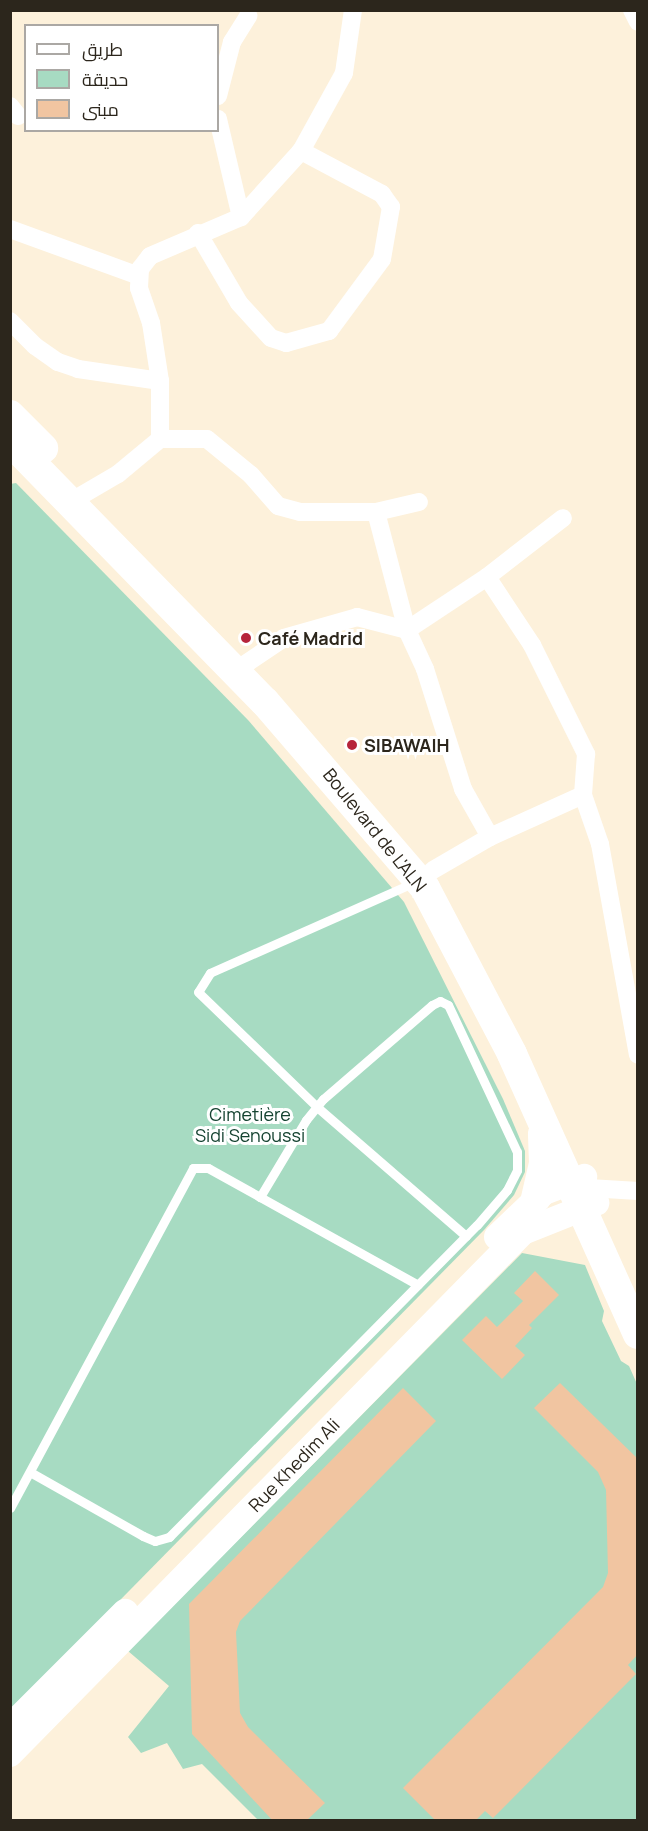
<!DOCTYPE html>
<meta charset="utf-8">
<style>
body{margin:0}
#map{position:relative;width:648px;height:1831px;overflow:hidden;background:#fdf1db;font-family:Manrope,Cairo,sans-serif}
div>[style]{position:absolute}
.green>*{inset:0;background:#a7dbc2}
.building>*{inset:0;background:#f1c5a1}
.lane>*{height:9px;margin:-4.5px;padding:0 4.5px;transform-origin:4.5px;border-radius:4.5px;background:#fff}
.street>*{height:18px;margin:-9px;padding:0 9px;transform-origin:9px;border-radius:9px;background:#fff}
.secondary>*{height:26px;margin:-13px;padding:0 13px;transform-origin:13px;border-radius:13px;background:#fff}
.primary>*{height:30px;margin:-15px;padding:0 15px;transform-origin:15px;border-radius:15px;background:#fff}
.dots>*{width:16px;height:16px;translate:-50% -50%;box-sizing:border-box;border:3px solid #fff;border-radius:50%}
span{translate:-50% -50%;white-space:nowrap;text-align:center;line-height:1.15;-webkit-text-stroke:6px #fff;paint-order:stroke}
.poi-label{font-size:18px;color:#2c261c;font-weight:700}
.left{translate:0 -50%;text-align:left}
.street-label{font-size:18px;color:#2c261c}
.park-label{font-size:18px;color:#154331}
.frame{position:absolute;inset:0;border:12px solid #2c261c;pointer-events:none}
.legend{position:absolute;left:24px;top:24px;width:195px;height:108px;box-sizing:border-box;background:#fff;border:2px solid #aba8a4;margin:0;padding:8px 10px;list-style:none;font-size:18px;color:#2c261c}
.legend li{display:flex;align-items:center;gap:12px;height:30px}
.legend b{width:30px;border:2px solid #aba8a4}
</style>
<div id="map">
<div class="green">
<div style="clip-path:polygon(16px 483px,248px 720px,404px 902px,503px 1099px,525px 1151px,525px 1172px,514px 1195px,484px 1230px,11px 1711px,10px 484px)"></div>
<div style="clip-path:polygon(522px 1253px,585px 1265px,604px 1311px,602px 1321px,621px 1361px,629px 1366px,637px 1384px,637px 1820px,258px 1820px,202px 1764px,183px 1769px,167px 1743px,141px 1753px,128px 1737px,169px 1686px,128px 1651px)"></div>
</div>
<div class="building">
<div style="clip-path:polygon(535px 1271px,559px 1295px,529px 1325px,532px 1328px,515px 1346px,525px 1355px,502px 1379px,462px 1340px,486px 1316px,497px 1327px,523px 1301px,514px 1293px)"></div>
<div style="clip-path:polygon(560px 1383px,638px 1459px,638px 1654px,628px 1665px,636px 1674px,493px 1818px,485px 1811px,475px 1821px,436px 1821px,403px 1788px,603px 1587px,608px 1573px,606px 1490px,598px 1472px,534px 1408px)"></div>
<div style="clip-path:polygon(403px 1388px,436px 1421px,240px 1621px,236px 1632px,240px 1713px,248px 1727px,325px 1803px,306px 1821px,273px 1821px,192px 1734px,189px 1604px)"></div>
</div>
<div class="lane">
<div style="left:415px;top:882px;width:224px;rotate:156.1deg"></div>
<div style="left:210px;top:973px;width:22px;rotate:122deg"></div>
<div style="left:198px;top:992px;width:165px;rotate:44deg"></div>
<div style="left:317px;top:1107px;width:197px;rotate:40.9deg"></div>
<div style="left:30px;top:1472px;width:130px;rotate:29.5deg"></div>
<div style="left:143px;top:1536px;width:13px;rotate:23deg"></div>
<div style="left:155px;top:1541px;width:15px;rotate:-16deg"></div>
<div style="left:169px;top:1537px;width:438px;rotate:-45.4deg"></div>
<div style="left:477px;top:1225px;width:46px;rotate:-49.4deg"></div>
<div style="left:507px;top:1190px;width:22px;rotate:-63deg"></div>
<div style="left:517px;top:1170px;width:18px;rotate:-90deg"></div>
<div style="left:517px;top:1152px;width:162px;rotate:-115.1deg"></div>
<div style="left:448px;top:1005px;width:9px;rotate:-153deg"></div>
<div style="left:440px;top:1001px;width:9px;rotate:153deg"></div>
<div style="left:432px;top:1005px;width:144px;rotate:139.2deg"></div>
<div style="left:323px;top:1099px;width:27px;rotate:129deg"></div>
<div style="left:306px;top:1120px;width:90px;rotate:120.9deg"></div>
<div style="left:10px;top:1508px;width:386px;rotate:-61.7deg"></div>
<div style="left:193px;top:1168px;width:15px"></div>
<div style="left:208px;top:1168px;width:240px;rotate:29.1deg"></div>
</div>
<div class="street">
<div style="left:632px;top:10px;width:13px;rotate:63deg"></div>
<div style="left:218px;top:96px;width:56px;rotate:-75.5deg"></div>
<div style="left:232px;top:42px;width:31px;rotate:-58deg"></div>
<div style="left:10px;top:106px;width:13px;rotate:51deg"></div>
<div style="left:218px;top:119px;width:101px;rotate:76.8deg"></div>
<div style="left:10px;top:229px;width:137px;rotate:20deg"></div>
<div style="left:198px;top:233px;width:81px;rotate:59.6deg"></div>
<div style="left:239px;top:303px;width:47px;rotate:47.6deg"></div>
<div style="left:271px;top:338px;width:16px;rotate:18deg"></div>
<div style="left:286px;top:343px;width:45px;rotate:-15.6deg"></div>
<div style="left:329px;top:331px;width:89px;rotate:-53.6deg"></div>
<div style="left:382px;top:259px;width:53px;rotate:-80.2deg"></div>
<div style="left:391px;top:207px;width:16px;rotate:-125deg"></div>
<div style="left:382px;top:194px;width:92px;rotate:-152deg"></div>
<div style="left:10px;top:321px;width:35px;rotate:45deg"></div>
<div style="left:35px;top:346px;width:28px;rotate:35deg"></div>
<div style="left:58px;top:362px;width:21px;rotate:19deg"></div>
<div style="left:78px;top:369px;width:83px;rotate:8.3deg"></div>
<div style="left:160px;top:439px;width:47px"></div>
<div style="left:207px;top:439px;width:57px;rotate:39.3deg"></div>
<div style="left:251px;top:475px;width:41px;rotate:48.9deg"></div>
<div style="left:278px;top:506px;width:23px;rotate:15deg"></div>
<div style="left:300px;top:512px;width:76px"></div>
<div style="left:376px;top:512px;width:122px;rotate:75.3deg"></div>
<div style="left:407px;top:630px;width:96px;rotate:-33.5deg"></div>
<div style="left:487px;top:577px;width:96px;rotate:-37.8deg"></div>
<div style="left:70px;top:502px;width:56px;rotate:-30.3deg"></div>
<div style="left:118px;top:474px;width:55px;rotate:-39.8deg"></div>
<div style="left:160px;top:439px;width:58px;rotate:-90deg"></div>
<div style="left:160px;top:381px;width:59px;rotate:-98.8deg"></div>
<div style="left:151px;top:323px;width:37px;rotate:-109deg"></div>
<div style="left:139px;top:288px;width:19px;rotate:-87deg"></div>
<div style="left:140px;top:269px;width:16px;rotate:-52deg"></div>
<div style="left:150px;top:256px;width:99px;rotate:-23.2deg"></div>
<div style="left:241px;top:217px;width:89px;rotate:-47.7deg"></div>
<div style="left:301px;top:151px;width:89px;rotate:-61.1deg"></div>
<div style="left:344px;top:73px;width:64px;rotate:-81.9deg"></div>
<div style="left:376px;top:512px;width:44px;rotate:-13.1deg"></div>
<div style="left:487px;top:577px;width:82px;rotate:56.5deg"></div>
<div style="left:532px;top:645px;width:122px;rotate:63.6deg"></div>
<div style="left:586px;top:754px;width:41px;rotate:94.2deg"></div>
<div style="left:583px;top:795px;width:52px;rotate:70.9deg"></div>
<div style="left:600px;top:844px;width:214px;rotate:79.8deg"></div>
<div style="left:235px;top:671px;width:59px;rotate:-34deg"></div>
<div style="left:284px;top:638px;width:76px;rotate:-16deg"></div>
<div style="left:357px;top:617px;width:52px;rotate:14.6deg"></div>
<div style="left:407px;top:630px;width:43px;rotate:65.2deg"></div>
<div style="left:425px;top:669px;width:126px;rotate:72.4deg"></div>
<div style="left:463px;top:789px;width:55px;rotate:60.6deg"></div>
<div style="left:433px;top:870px;width:66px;rotate:-30.1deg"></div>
<div style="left:490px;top:837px;width:102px;rotate:-24.3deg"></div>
<div style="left:589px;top:1188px;width:49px;rotate:3.5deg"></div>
</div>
<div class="secondary">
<div style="left:497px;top:1237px;width:65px;rotate:-43.8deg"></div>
<div style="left:544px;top:1192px;width:43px;rotate:-20.6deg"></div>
<div style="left:10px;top:1727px;width:163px;rotate:-45deg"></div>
<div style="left:10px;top:1754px;width:732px;rotate:-45.5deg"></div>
<div style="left:523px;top:1232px;width:79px;rotate:-21.7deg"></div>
</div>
<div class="primary">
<div style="left:10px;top:415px;width:47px;rotate:45deg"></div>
<div style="left:10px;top:441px;width:365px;rotate:45.7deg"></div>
<div style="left:265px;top:702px;width:245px;rotate:49.3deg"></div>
<div style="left:425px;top:888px;width:187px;rotate:62.3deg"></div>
<div style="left:512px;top:1054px;width:307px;rotate:65.8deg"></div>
<div style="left:536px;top:1198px;width:35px;rotate:-77deg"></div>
<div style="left:544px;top:1164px;width:30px;rotate:-92deg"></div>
</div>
<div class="dots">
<div style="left:246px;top:638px;background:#b6243b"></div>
<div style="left:352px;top:745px;background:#b6243b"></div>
</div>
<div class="poi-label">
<span class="left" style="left:258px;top:638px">Café Madrid</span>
<span class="left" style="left:364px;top:745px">SIBAWAIH</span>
</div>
<div class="street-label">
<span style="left:375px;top:830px;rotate:51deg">Boulevard de L'ALN</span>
<span style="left:294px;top:1465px;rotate:-46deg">Rue Khedim Ali</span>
</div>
<div class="park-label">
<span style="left:250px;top:1125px">Cimetière<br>Sidi Senoussi</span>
</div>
<div class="frame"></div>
<ul class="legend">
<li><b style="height:8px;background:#fff"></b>طريق</li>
<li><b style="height:16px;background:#a7dbc2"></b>حديقة</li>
<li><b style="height:16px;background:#f1c5a1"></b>مبنى</li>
</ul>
</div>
